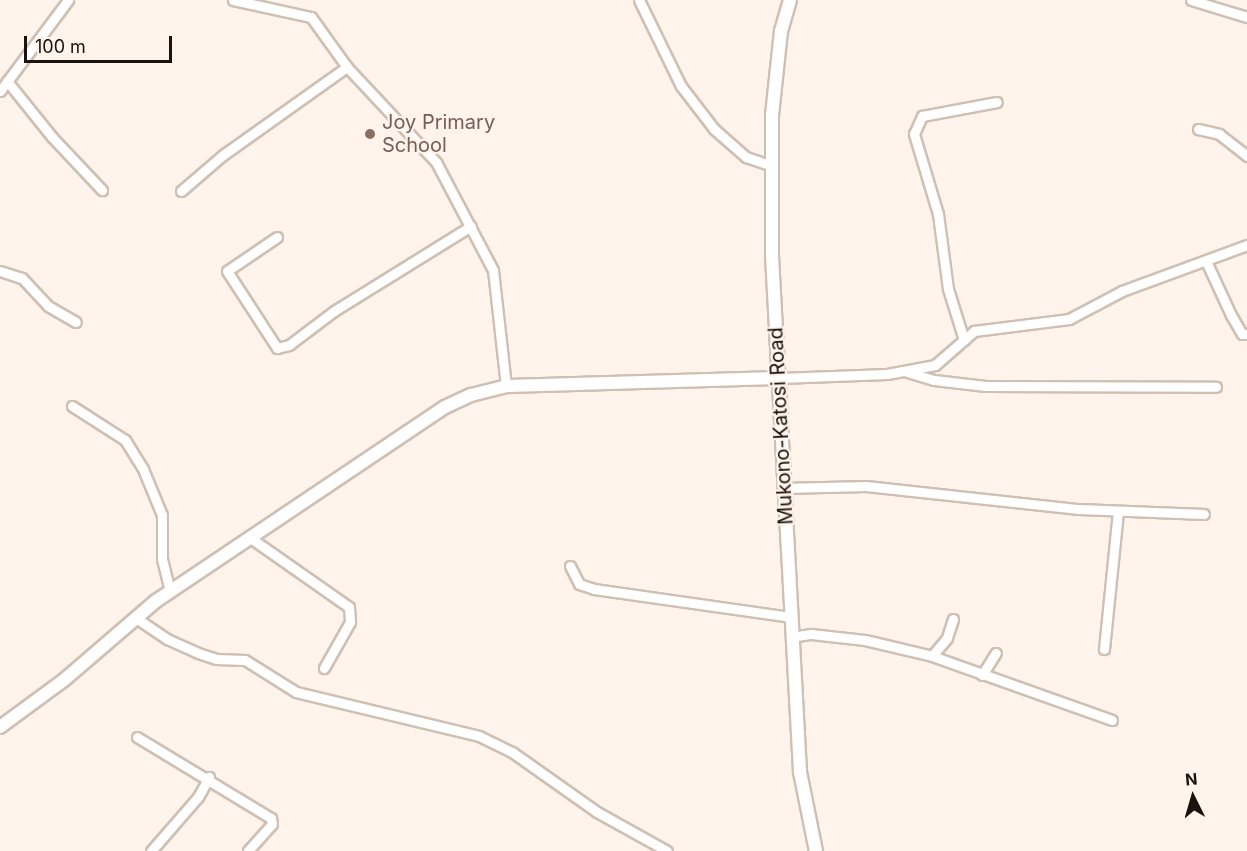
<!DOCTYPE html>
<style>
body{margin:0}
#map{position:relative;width:1247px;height:851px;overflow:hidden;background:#fef4ec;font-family:Inter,sans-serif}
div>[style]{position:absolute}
.roads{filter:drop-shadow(2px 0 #cfc0b4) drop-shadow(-2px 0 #cfc0b4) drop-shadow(0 2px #cfc0b4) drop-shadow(0 -2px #cfc0b4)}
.street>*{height:9px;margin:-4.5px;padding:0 4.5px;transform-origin:4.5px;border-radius:4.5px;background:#fff}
.secondary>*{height:12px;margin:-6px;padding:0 6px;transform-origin:6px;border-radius:6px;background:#fff}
.dots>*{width:16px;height:16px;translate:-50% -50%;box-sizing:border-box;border:3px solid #fef4ec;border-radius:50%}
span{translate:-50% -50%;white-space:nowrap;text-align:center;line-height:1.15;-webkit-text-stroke:4.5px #fef4ec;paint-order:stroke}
.education-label{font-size:20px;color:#785e54}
.left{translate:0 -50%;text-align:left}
.street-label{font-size:20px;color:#18130e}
.north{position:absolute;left:1163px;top:767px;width:60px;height:60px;-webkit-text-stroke:4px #fef4ec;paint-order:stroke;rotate:355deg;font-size:16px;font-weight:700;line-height:24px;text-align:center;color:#18130e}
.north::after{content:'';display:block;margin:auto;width:21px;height:27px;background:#18130e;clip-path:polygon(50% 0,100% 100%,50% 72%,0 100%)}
.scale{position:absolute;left:24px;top:36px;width:148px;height:27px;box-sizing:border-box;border:3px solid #18130e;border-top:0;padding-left:8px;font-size:18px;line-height:21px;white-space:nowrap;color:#18130e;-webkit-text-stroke:4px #fef4ec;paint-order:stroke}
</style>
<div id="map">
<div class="roads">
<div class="street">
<div style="left:233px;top:0;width:80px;rotate:12.3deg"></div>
<div style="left:311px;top:17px;width:62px;rotate:54.2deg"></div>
<div style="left:347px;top:67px;width:130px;rotate:46.9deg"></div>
<div style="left:436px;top:162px;width:122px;rotate:62.2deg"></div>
<div style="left:493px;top:270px;width:117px;rotate:83.6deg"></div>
<div style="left:639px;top:0;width:96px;rotate:64deg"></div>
<div style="left:681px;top:86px;width:54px;rotate:52.5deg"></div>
<div style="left:714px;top:129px;width:43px;rotate:41.2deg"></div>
<div style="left:746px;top:157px;width:28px;rotate:19deg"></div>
<div style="left:1191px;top:0;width:59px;rotate:16.9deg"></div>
<div style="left:7px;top:81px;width:72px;rotate:51.2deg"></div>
<div style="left:52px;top:137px;width:73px;rotate:46.7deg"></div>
<div style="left:0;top:91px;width:114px;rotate:-53.2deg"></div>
<div style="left:1198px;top:129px;width:22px;rotate:13deg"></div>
<div style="left:1219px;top:134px;width:36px;rotate:38deg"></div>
<div style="left:181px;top:191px;width:55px;rotate:-40.6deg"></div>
<div style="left:223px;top:155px;width:152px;rotate:-35.4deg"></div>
<div style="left:277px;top:237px;width:60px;rotate:145.8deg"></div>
<div style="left:227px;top:271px;width:92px;rotate:57deg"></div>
<div style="left:277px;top:348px;width:12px;rotate:-14deg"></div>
<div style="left:289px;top:345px;width:56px;rotate:-37.1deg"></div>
<div style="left:334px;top:311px;width:161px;rotate:-31.8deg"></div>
<div style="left:1206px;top:261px;width:60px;rotate:65.2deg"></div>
<div style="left:1231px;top:315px;width:22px;rotate:60deg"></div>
<div style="left:1242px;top:334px;width:5px"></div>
<div style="left:0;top:271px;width:23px;rotate:18deg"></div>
<div style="left:22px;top:278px;width:38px;rotate:47deg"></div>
<div style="left:48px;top:306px;width:32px;rotate:30deg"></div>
<div style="left:964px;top:340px;width:53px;rotate:-107.4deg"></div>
<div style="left:948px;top:289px;width:76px;rotate:-97.6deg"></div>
<div style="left:938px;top:214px;width:84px;rotate:-106.7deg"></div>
<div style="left:914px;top:134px;width:20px;rotate:-66deg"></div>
<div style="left:922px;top:116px;width:76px;rotate:-10.6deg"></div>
<div style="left:904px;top:371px;width:31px;rotate:17deg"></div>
<div style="left:934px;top:380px;width:52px;rotate:6.6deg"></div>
<div style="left:986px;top:386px;width:230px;rotate:0.2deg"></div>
<div style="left:779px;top:378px;width:108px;rotate:-2.1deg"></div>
<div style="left:887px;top:374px;width:49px;rotate:-10.6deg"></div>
<div style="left:935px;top:365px;width:52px;rotate:-41.1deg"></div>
<div style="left:974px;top:331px;width:96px;rotate:-7.2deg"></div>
<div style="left:1069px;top:319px;width:60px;rotate:-27.8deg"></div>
<div style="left:1122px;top:291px;width:133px;rotate:-20.2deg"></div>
<div style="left:72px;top:406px;width:63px;rotate:32.7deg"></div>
<div style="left:125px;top:440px;width:34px;rotate:58deg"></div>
<div style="left:143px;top:469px;width:50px;rotate:67.6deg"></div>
<div style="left:162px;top:515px;width:44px;rotate:90deg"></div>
<div style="left:162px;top:559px;width:33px;rotate:76deg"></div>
<div style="left:783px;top:488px;width:83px;rotate:-1.4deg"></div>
<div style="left:866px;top:486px;width:214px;rotate:6.2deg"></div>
<div style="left:1079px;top:509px;width:125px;rotate:2.3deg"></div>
<div style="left:249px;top:537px;width:122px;rotate:35deg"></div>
<div style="left:349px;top:607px;width:15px;rotate:86deg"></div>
<div style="left:350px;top:622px;width:53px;rotate:119.5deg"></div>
<div style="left:570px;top:566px;width:20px;rotate:63deg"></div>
<div style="left:579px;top:584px;width:16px;rotate:18deg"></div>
<div style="left:594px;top:589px;width:198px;rotate:8.1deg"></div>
<div style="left:136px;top:618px;width:37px;rotate:34deg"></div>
<div style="left:167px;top:639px;width:34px;rotate:24deg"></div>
<div style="left:198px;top:653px;width:19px;rotate:18deg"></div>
<div style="left:216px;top:659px;width:29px;rotate:2deg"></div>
<div style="left:245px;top:660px;width:60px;rotate:32.1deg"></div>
<div style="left:296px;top:692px;width:188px;rotate:13.5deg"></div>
<div style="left:479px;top:736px;width:37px;rotate:26deg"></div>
<div style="left:512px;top:752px;width:104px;rotate:35.2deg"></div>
<div style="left:597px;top:812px;width:80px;rotate:29.1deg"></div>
<div style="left:953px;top:619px;width:20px;rotate:108deg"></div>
<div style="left:947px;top:638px;width:23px;rotate:130deg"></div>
<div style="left:932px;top:656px;width:191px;rotate:19.6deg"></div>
<div style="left:791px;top:637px;width:20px;rotate:-9deg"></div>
<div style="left:811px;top:634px;width:54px;rotate:6.3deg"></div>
<div style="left:865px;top:640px;width:69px;rotate:13.4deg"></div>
<div style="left:1104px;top:649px;width:138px;rotate:-84.2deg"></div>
<div style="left:982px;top:675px;width:26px;rotate:-58deg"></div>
<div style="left:137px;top:737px;width:157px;rotate:31.2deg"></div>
<div style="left:271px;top:818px;width:6px;rotate:81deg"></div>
<div style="left:272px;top:824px;width:36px;rotate:132deg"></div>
<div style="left:151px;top:851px;width:72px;rotate:-49deg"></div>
<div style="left:198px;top:797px;width:23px;rotate:-61deg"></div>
</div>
<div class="secondary">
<div style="left:790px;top:0;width:32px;rotate:106deg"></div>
<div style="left:781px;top:31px;width:84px;rotate:96.1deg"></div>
<div style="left:772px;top:115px;width:141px;rotate:90deg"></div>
<div style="left:772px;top:256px;width:517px;rotate:86.89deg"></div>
<div style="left:800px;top:772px;width:81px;rotate:78.6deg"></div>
<div style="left:0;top:727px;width:79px;rotate:-36.3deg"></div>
<div style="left:64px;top:680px;width:121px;rotate:-40.7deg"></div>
<div style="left:156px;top:601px;width:348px;rotate:-33.9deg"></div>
<div style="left:445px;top:407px;width:29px;rotate:-25deg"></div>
<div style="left:471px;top:395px;width:36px;rotate:-14deg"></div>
<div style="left:506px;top:386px;width:273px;rotate:-1.7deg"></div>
</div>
</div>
<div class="dots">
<div style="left:370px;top:134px;background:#8d6e63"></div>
</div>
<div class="education-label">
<span class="left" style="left:382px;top:134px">Joy Primary<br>School</span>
</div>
<div class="street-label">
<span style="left:781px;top:426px;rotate:-93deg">Mukono-Katosi Road</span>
</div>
<div class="north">N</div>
<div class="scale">100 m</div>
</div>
